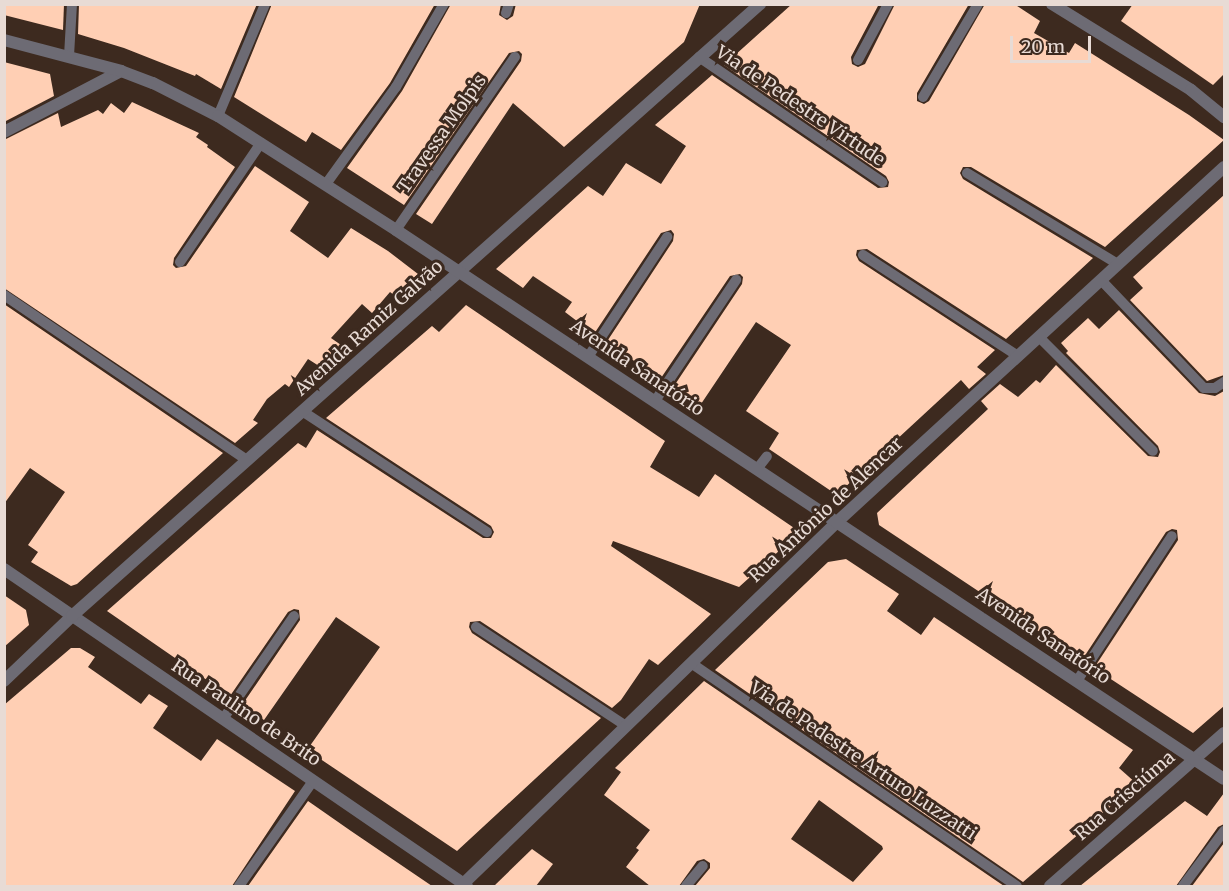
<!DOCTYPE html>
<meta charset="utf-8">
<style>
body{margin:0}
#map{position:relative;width:1229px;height:891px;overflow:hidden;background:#3d2a1f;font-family:Merriweather,serif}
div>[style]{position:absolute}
.building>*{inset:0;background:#ffcfb4}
.service>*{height:10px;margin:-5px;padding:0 5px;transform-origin:5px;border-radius:5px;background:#6d6b74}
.minor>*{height:12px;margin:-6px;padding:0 6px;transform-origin:6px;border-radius:6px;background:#6d6b74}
.tertiary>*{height:12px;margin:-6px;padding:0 6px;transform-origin:6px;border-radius:6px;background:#6d6b74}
span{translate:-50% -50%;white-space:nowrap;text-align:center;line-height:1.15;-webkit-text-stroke:6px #3d2a1f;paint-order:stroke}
.street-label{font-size:18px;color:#e8dbd5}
.frame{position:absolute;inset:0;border:6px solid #e8dbd5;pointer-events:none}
.scale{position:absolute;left:1010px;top:36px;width:81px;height:27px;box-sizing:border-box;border:3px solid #e8dbd5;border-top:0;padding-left:8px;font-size:18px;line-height:21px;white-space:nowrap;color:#e8dbd5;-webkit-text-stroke:4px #3d2a1f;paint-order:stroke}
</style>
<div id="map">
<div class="building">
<div style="clip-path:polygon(4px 4px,64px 4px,63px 30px,4px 15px)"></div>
<div style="clip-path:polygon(79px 4px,257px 4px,221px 89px,196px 74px,195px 76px,124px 48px,78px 34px)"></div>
<div style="clip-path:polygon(272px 4px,435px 4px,390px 83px,341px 150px,312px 132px,306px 142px,234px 97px)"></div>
<div style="clip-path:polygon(451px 4px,501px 4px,499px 15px,507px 20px,513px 16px,516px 4px,700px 4px,684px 42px,564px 147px,513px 103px,432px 224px,416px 214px,521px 61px,522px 54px,519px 51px,509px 53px,404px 205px,347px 168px,402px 91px)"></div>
<div style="clip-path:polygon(792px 4px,879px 4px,851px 57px,852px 64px,858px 67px,865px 64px,895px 4px,969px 4px,917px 93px,917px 101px,924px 104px,929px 101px,985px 4px,1014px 4px,1040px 21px,1034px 33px,1069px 53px,1075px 43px,1189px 115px,1224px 140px,1105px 247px,971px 167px,963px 167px,960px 173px,963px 179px,1093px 258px,1006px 339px,867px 249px,857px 250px,856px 255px,859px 261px,995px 350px,977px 367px,986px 374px,969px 389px,961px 380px,842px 490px,834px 493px,769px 449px,779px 433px,746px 411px,791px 345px,756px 322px,701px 404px,674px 386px,742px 284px,743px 277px,740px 274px,730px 276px,661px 378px,606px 343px,673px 241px,674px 234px,671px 230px,661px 233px,594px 334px,565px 312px,572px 302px,533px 276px,523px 288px,496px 269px,588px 186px,603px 196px,626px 163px,661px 184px,686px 146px,655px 125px,712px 75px,878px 188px,888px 187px,889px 182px,886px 176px,724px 65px)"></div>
<div style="clip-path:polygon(1133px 4px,1224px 4px,1224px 74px,1213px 85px,1121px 21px)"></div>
<div style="clip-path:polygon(4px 62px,50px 74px,54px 96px,4px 122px)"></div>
<div style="clip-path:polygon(132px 102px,199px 133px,196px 137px,208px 145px,207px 147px,235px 167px,174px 258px,173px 265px,176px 268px,186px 266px,255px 166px,309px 202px,290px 231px,328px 258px,351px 228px,388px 251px,418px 274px,394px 295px,390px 292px,372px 313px,362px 304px,331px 338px,341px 345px,319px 366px,308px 359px,289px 387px,285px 384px,267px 399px,253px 420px,258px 423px,235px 443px,4px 288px,4px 140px,58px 113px,61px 127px,98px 110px,103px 114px,111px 103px,124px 113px)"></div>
<div style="clip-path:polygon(1224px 195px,1224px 375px,1207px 381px,1130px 300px,1143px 288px,1133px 277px)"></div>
<div style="clip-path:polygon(4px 304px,223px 453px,77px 584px,71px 586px,31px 562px,38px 552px,28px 545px,65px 492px,30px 468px,4px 504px)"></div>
<div style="clip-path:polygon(466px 305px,665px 441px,650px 467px,699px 497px,715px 474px,800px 532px,739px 587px,613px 541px,611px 546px,711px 614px,658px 665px,649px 659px,621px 700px,612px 708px,480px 621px,470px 622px,469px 627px,472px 633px,601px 718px,457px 851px,307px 750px,380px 647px,336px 617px,264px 720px,242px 705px,300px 620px,299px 610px,294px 609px,288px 612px,230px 696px,107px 611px,298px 443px,306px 448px,317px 430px,483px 538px,491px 538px,494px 532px,491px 526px,326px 418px,432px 326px,439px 332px)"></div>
<div style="clip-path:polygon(1119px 310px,1199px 393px,1215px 396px,1224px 391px,1224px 706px,1193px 733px,1094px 668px,1178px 540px,1177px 530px,1172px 529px,1166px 532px,1082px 660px,879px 525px,877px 513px,988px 409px,981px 401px,1000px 384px,1018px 397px,1036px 380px,1040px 383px,1056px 365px,1148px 456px,1158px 457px,1160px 452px,1158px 446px,1066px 353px,1068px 351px,1061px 343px,1088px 318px,1099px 329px)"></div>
<div style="clip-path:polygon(846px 559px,899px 594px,887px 611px,921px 635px,934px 617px,1133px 750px,1119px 768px,1137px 784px,1023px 882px,715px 670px,828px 562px)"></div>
<div style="clip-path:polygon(4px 595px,26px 610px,29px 625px,4px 647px)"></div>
<div style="clip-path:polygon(71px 648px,80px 648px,95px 657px,88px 667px,141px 704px,149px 694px,168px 706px,153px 728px,201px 761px,217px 739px,295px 791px,232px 886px,4px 886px,4px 705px)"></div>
<div style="clip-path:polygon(evenodd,704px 681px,1004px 886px,695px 886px,710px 868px,710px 863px,704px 859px,697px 861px,679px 886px,650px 886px,626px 867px,639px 850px,636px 848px,650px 830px,604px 795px,621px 772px,615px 768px,704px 681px,819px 800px,882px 846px,883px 849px,853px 882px,791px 839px,819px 800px)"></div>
<div style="clip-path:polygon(1224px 793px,1224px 824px,1218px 827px,1176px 886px,1080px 886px,1185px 801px,1207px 816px)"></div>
<div style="clip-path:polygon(308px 801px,351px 831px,432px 886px,248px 886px)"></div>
<div style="clip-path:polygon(1224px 843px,1224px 886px,1192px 886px)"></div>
<div style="clip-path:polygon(532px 849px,553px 864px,536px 886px,494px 886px)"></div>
</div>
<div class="service">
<div style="left:506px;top:13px;width:9px;rotate:-72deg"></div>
<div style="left:69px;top:56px;width:52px;rotate:-86.7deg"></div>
<div style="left:699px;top:57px;width:222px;rotate:34.3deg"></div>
<div style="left:858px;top:60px;width:64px;rotate:-61.8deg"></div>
<div style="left:923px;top:97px;width:108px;rotate:-59.4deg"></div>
<div style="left:218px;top:116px;width:121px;rotate:-67.2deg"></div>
<div style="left:967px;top:173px;width:176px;rotate:31.1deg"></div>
<div style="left:326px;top:184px;width:120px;rotate:-54.2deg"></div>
<div style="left:396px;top:87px;width:96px;rotate:-60deg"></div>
<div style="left:396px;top:230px;width:210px;rotate:-55.5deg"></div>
<div style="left:863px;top:255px;width:185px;rotate:33.1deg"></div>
<div style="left:180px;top:262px;width:144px;rotate:-55.8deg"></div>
<div style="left:1101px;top:280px;width:149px;rotate:46.4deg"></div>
<div style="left:1204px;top:388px;width:11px"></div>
<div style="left:1215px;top:388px;width:11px;rotate:-34deg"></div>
<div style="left:4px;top:295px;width:294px;rotate:34.2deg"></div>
<div style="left:1039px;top:337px;width:161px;rotate:45deg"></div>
<div style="left:588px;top:357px;width:144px;rotate:-56.6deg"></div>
<div style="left:655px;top:401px;width:146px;rotate:-56.2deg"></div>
<div style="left:302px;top:411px;width:221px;rotate:33.2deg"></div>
<div style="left:757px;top:469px;width:16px;rotate:-52deg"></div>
<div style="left:476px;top:627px;width:180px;rotate:33.4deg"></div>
<div style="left:691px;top:663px;width:395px;rotate:34.4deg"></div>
<div style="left:1077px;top:681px;width:173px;rotate:-56.8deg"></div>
<div style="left:223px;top:719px;width:125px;rotate:-55.4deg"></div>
<div style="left:239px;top:886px;width:128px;rotate:-54.8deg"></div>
<div style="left:686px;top:886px;width:26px;rotate:-50deg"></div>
<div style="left:1183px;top:886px;width:69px;rotate:-53.3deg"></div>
</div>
<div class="minor">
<div style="left:4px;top:132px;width:132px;rotate:-27.5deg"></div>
<div style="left:4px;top:569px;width:561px;rotate:34.4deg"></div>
<div style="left:4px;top:681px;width:94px;rotate:-43.7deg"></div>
<div style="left:72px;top:616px;width:921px;rotate:-41.65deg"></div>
<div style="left:461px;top:886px;width:523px;rotate:-44.07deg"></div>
<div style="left:837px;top:522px;width:525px;rotate:-42.53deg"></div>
<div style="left:1050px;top:886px;width:232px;rotate:-41.3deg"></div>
</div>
<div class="tertiary">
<div style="left:1052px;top:4px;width:163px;rotate:31.7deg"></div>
<div style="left:1191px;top:90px;width:43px;rotate:39.3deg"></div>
<div style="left:4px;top:40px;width:121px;rotate:14.8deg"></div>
<div style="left:121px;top:71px;width:34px;rotate:21deg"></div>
<div style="left:153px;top:83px;width:73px;rotate:26.9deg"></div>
<div style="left:218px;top:116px;width:211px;rotate:32.6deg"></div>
<div style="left:396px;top:230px;width:993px;rotate:33.55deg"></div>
</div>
<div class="street-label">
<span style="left:800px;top:106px;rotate:34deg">Via de Pedestre Virtude</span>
<span style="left:442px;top:134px;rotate:-55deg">Travessa Molpis</span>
<span style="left:369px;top:328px;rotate:-42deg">Avenida Ramiz Galvão</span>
<span style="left:637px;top:368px;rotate:34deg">Avenida Sanatório</span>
<span style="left:826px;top:510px;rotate:-43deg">Rua Antônio de Alencar</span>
<span style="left:1043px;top:636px;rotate:34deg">Avenida Sanatório</span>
<span style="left:246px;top:713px;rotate:34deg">Rua Paulino de Brito</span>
<span style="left:863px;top:761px;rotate:34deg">Via de Pedestre Arturo Luzzatti</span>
<span style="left:1125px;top:796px;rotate:-41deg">Rua Crisciúma</span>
</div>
<div class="frame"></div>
<div class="scale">20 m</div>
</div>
